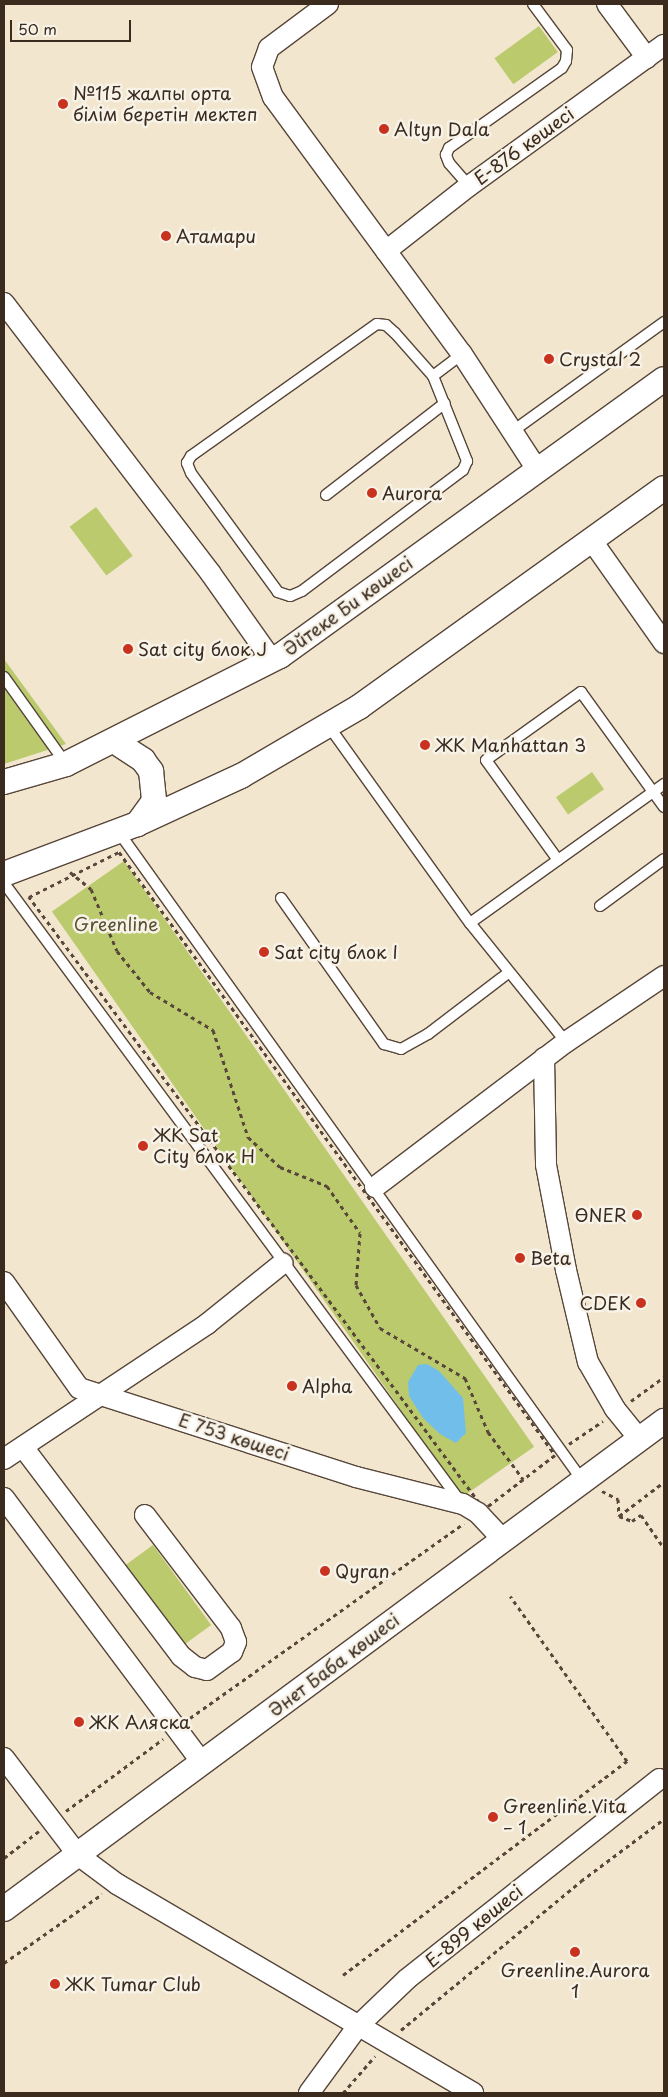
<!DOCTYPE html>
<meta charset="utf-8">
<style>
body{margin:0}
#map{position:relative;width:668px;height:2097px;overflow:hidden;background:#f3e6cf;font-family:"Playpen Sans",sans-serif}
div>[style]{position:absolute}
.green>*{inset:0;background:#baca6d;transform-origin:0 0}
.water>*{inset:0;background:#71beeb}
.path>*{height:3px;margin-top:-1.5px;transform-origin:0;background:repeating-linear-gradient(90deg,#574639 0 4px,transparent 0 8px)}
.roads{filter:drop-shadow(1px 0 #574639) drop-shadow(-1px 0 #574639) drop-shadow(0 1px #574639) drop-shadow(0 -1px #574639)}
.service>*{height:10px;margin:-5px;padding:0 5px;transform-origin:5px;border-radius:5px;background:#fff}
.minor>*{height:20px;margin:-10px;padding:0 10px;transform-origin:10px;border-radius:10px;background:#fff}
.tertiary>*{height:24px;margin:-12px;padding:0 12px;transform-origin:12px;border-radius:12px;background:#fff}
.dots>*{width:14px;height:14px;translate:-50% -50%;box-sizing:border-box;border:2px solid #f7f3e8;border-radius:50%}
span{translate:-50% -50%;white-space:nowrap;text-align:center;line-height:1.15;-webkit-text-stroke:5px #f7f3e8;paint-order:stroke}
.poi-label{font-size:18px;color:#3b2a1e}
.left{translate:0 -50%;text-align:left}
.right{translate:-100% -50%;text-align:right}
.street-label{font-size:18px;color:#3b2a1e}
.park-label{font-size:18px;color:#5b5232}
.frame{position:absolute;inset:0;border:5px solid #3b2a1e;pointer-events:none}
.scale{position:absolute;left:10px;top:20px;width:121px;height:22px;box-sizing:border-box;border:2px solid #3b2a1e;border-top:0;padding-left:6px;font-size:15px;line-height:18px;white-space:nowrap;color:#3b2a1e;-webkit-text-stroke:4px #f7f3e8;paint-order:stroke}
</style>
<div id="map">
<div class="green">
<div style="left:539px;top:26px;width:32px;height:55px;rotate:54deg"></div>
<div style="left:96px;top:507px;width:61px;height:33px;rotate:53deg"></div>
<div style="clip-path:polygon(4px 659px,66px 744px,4px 764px)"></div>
<div style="left:592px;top:772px;width:21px;height:44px;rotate:55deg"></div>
<div style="left:124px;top:861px;width:715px;height:88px;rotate:55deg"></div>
<div style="left:153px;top:1545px;width:99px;height:34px;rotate:54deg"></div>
</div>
<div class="water">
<div style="clip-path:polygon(427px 1364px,439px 1371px,463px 1398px,466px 1433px,456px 1443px,440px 1434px,423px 1418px,409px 1396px,408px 1382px,418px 1365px)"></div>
</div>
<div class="path">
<div style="left:119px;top:852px;width:744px;rotate:54.13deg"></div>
<div style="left:555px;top:1455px;width:89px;rotate:142.7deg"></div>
<div style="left:484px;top:1509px;width:763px;rotate:-126.63deg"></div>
<div style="left:29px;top:897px;width:101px;rotate:-26.6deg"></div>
<div style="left:70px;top:872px;width:27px;rotate:39deg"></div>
<div style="left:91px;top:889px;width:67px;rotate:67.2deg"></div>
<div style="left:117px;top:951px;width:53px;rotate:51.2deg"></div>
<div style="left:150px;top:992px;width:74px;rotate:31.1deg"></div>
<div style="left:213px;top:1030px;width:113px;rotate:71.9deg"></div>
<div style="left:248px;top:1137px;width:44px;rotate:43.2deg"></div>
<div style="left:280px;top:1167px;width:51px;rotate:22deg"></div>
<div style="left:327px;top:1186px;width:57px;rotate:54.9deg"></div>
<div style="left:360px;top:1233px;width:52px;rotate:94.4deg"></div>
<div style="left:356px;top:1285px;width:49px;rotate:60.8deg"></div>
<div style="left:380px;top:1328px;width:99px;rotate:30.5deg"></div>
<div style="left:465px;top:1378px;width:59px;rotate:66.9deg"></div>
<div style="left:488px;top:1432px;width:59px;rotate:53.3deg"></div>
<div style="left:631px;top:1401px;width:41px;rotate:-36deg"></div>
<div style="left:569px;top:1444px;width:41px;rotate:-34.1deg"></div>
<div style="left:602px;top:1491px;width:18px;rotate:27deg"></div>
<div style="left:618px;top:1499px;width:17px;rotate:87deg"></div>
<div style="left:619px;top:1516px;width:14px;rotate:21deg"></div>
<div style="left:632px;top:1521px;width:11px;rotate:-34deg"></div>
<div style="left:641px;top:1515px;width:40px;rotate:55.1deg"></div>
<div style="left:619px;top:1516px;width:56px;rotate:-37.1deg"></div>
<div style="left:190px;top:1718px;width:336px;rotate:-35.4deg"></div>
<div style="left:66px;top:1811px;width:121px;rotate:-36.6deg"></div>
<div style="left:4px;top:1858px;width:44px;rotate:-37.6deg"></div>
<div style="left:4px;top:1963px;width:120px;rotate:-35.1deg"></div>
<div style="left:343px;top:1975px;width:356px;rotate:-37deg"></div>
<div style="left:627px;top:1761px;width:202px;rotate:-125.3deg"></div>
<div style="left:401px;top:2030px;width:234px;rotate:-39.6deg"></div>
<div style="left:581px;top:1881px;width:104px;rotate:-36.8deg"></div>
<div style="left:343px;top:2093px;width:49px;rotate:-49.1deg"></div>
</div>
<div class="roads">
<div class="service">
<div style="left:469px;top:186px;width:30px;rotate:-131deg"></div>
<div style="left:449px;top:163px;width:9px;rotate:-111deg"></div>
<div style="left:446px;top:155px;width:8px;rotate:-67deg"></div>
<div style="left:449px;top:148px;width:138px;rotate:-35.3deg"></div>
<div style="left:562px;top:68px;width:8px;rotate:-60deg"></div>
<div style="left:566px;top:61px;width:11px;rotate:-85deg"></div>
<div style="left:567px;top:50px;width:57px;rotate:-126.5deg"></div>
<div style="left:377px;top:324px;width:9px;rotate:6deg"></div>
<div style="left:386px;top:325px;width:12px;rotate:42deg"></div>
<div style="left:395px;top:333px;width:57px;rotate:48.5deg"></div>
<div style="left:433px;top:376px;width:92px;rotate:68.2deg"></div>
<div style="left:467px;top:461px;width:10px;rotate:114deg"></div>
<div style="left:463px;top:470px;width:201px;rotate:143.1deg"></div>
<div style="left:302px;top:591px;width:13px;rotate:157deg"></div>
<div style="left:290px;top:596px;width:13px;rotate:-162deg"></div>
<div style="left:278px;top:592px;width:147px;rotate:-126.2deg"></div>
<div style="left:191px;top:473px;width:11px;rotate:-112deg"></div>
<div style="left:187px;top:463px;width:8px;rotate:-60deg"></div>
<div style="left:191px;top:456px;width:228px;rotate:-35.4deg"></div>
<div style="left:433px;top:376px;width:36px;rotate:-37deg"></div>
<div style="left:513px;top:431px;width:186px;rotate:-35.8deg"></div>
<div style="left:326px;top:495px;width:150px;rotate:-37.7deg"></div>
<div style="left:4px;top:677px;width:107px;rotate:54.5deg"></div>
<div style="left:328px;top:725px;width:244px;rotate:54.4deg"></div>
<div style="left:470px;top:923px;width:239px;rotate:-35.6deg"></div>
<div style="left:118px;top:831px;width:798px;rotate:54.44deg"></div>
<div style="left:558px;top:860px;width:123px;rotate:-125.8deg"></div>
<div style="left:486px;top:760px;width:117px;rotate:-35.6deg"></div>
<div style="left:581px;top:692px;width:142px;rotate:54.2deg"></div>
<div style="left:4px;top:883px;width:768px;rotate:53.58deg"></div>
<div style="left:281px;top:898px;width:179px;rotate:54.8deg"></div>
<div style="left:384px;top:1044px;width:18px;rotate:16deg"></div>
<div style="left:401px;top:1049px;width:31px;rotate:-29deg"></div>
<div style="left:428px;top:1034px;width:101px;rotate:-37.3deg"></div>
<div style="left:600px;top:906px;width:79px;rotate:-36.3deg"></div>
<div style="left:470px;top:923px;width:153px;rotate:51.1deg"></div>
</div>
<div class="minor">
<div style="left:328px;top:4px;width:74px;rotate:143.3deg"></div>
<div style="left:269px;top:48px;width:20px;rotate:110deg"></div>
<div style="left:262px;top:67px;width:32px;rotate:70deg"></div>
<div style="left:273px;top:97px;width:319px;rotate:53.7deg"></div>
<div style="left:462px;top:354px;width:140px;rotate:57deg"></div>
<div style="left:607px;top:4px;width:67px;rotate:53.5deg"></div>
<div style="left:386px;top:251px;width:105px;rotate:-38.1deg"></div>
<div style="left:469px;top:186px;width:241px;rotate:-35.9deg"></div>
<div style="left:4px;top:303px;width:341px;rotate:52.6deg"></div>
<div style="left:211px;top:574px;width:105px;rotate:54.7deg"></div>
<div style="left:592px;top:541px;width:125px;rotate:54.8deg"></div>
<div style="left:544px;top:1058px;width:107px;rotate:88.9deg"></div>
<div style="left:546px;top:1165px;width:107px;rotate:79.2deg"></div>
<div style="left:566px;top:1270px;width:95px;rotate:76.6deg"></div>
<div style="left:588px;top:1362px;width:54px;rotate:60.1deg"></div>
<div style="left:615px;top:1409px;width:38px;rotate:51deg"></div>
<div style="left:375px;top:1187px;width:240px;rotate:-37.2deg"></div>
<div style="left:566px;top:1042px;width:118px;rotate:-34deg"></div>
<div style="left:4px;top:1282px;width:130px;rotate:54.7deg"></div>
<div style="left:79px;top:1388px;width:291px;rotate:17.8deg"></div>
<div style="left:356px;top:1477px;width:110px;rotate:14.2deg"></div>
<div style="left:463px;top:1504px;width:17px;rotate:31deg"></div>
<div style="left:478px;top:1513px;width:35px;rotate:47deg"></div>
<div style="left:23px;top:1447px;width:262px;rotate:52.9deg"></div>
<div style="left:181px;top:1656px;width:18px;rotate:38deg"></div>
<div style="left:195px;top:1667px;width:12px;rotate:14deg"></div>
<div style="left:207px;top:1670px;width:31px;rotate:-36deg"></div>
<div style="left:232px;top:1652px;width:11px;rotate:-68deg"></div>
<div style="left:236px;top:1642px;width:15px;rotate:-110deg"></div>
<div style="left:231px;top:1628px;width:142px;rotate:-127.3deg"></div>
<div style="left:4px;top:1459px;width:244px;rotate:-33.6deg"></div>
<div style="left:207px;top:1324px;width:97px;rotate:-38.8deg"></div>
<div style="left:4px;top:1498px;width:331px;rotate:53.2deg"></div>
<div style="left:4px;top:1758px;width:122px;rotate:52.7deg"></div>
<div style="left:78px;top:1855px;width:49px;rotate:36.6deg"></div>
<div style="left:117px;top:1884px;width:413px;rotate:30.4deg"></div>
<div style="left:309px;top:2093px;width:83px;rotate:-53.8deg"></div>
<div style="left:358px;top:2026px;width:68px;rotate:-43.8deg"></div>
<div style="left:407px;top:1979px;width:322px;rotate:-38.4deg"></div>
</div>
<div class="tertiary">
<div style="left:114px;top:741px;width:35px;rotate:33deg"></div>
<div style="left:143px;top:760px;width:14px;rotate:54deg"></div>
<div style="left:151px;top:771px;width:30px;rotate:84deg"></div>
<div style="left:154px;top:801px;width:29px;rotate:126deg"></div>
<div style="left:4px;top:782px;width:65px;rotate:-16.2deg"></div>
<div style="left:66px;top:764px;width:240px;rotate:-26.8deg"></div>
<div style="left:280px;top:656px;width:473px;rotate:-35.8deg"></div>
<div style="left:4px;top:874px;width:142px;rotate:-20.6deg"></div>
<div style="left:137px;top:824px;width:115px;rotate:-24.8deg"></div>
<div style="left:241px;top:776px;width:137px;rotate:-30.3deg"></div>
<div style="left:359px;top:707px;width:375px;rotate:-35.7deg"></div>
<div style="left:4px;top:1909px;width:821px;rotate:-36.48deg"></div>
</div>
</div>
<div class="dots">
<div style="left:63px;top:104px;background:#c8321e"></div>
<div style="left:384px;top:129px;background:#c8321e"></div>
<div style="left:166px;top:236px;background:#c8321e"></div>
<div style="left:549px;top:359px;background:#c8321e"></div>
<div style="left:372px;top:493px;background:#c8321e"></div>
<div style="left:128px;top:649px;background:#c8321e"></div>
<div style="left:425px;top:745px;background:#c8321e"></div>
<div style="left:264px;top:952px;background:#c8321e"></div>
<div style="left:143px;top:1146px;background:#c8321e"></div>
<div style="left:637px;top:1215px;background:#c8321e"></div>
<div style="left:520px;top:1258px;background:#c8321e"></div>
<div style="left:641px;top:1303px;background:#c8321e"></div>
<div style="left:292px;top:1386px;background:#c8321e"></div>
<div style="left:325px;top:1571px;background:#c8321e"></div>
<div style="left:79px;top:1722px;background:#c8321e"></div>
<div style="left:493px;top:1817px;background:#c8321e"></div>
<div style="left:575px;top:1952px;background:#c8321e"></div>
<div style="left:55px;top:1984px;background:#c8321e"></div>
</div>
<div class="poi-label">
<span class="left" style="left:73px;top:104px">№115 жалпы орта<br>білім беретін мектеп</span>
<span class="left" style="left:394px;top:129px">Altyn Dala</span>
<span class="left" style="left:176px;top:236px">Атамари</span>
<span class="left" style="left:559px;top:359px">Crystal 2</span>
<span class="left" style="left:382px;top:493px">Aurora</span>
<span class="left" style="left:138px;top:649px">Sat city блок J</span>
<span class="left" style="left:435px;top:745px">ЖК Manhattan 3</span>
<span class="left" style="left:274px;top:952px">Sat city блок I</span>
<span class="left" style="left:153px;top:1146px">ЖК Sat<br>City блок H</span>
<span class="right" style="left:627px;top:1215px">ӨNER</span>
<span class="left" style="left:530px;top:1258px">Beta</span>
<span class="right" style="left:631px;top:1303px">CDEK</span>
<span class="left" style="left:302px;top:1386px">Alpha</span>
<span class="left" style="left:335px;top:1571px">Qyran</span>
<span class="left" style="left:89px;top:1722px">ЖК Аляска</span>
<span class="left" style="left:503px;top:1817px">Greenline.Vita<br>– 1</span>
<span style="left:575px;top:1981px">Greenline.Aurora<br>1</span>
<span class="left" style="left:65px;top:1984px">ЖК Tumar Club</span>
</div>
<div class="street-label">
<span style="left:524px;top:146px;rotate:-36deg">Е-876 көшесі</span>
<span style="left:348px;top:606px;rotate:-36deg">Әйтеке Би көшесі</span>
<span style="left:234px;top:1437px;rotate:18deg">Е 753 көшесі</span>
<span style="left:334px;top:1665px;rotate:-37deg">Әнет Баба көшесі</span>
<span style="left:474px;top:1926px;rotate:-39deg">Е-899 көшесі</span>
</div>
<div class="park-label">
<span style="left:116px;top:924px">Greenline</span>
</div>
<div class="frame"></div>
<div class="scale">50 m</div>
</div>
